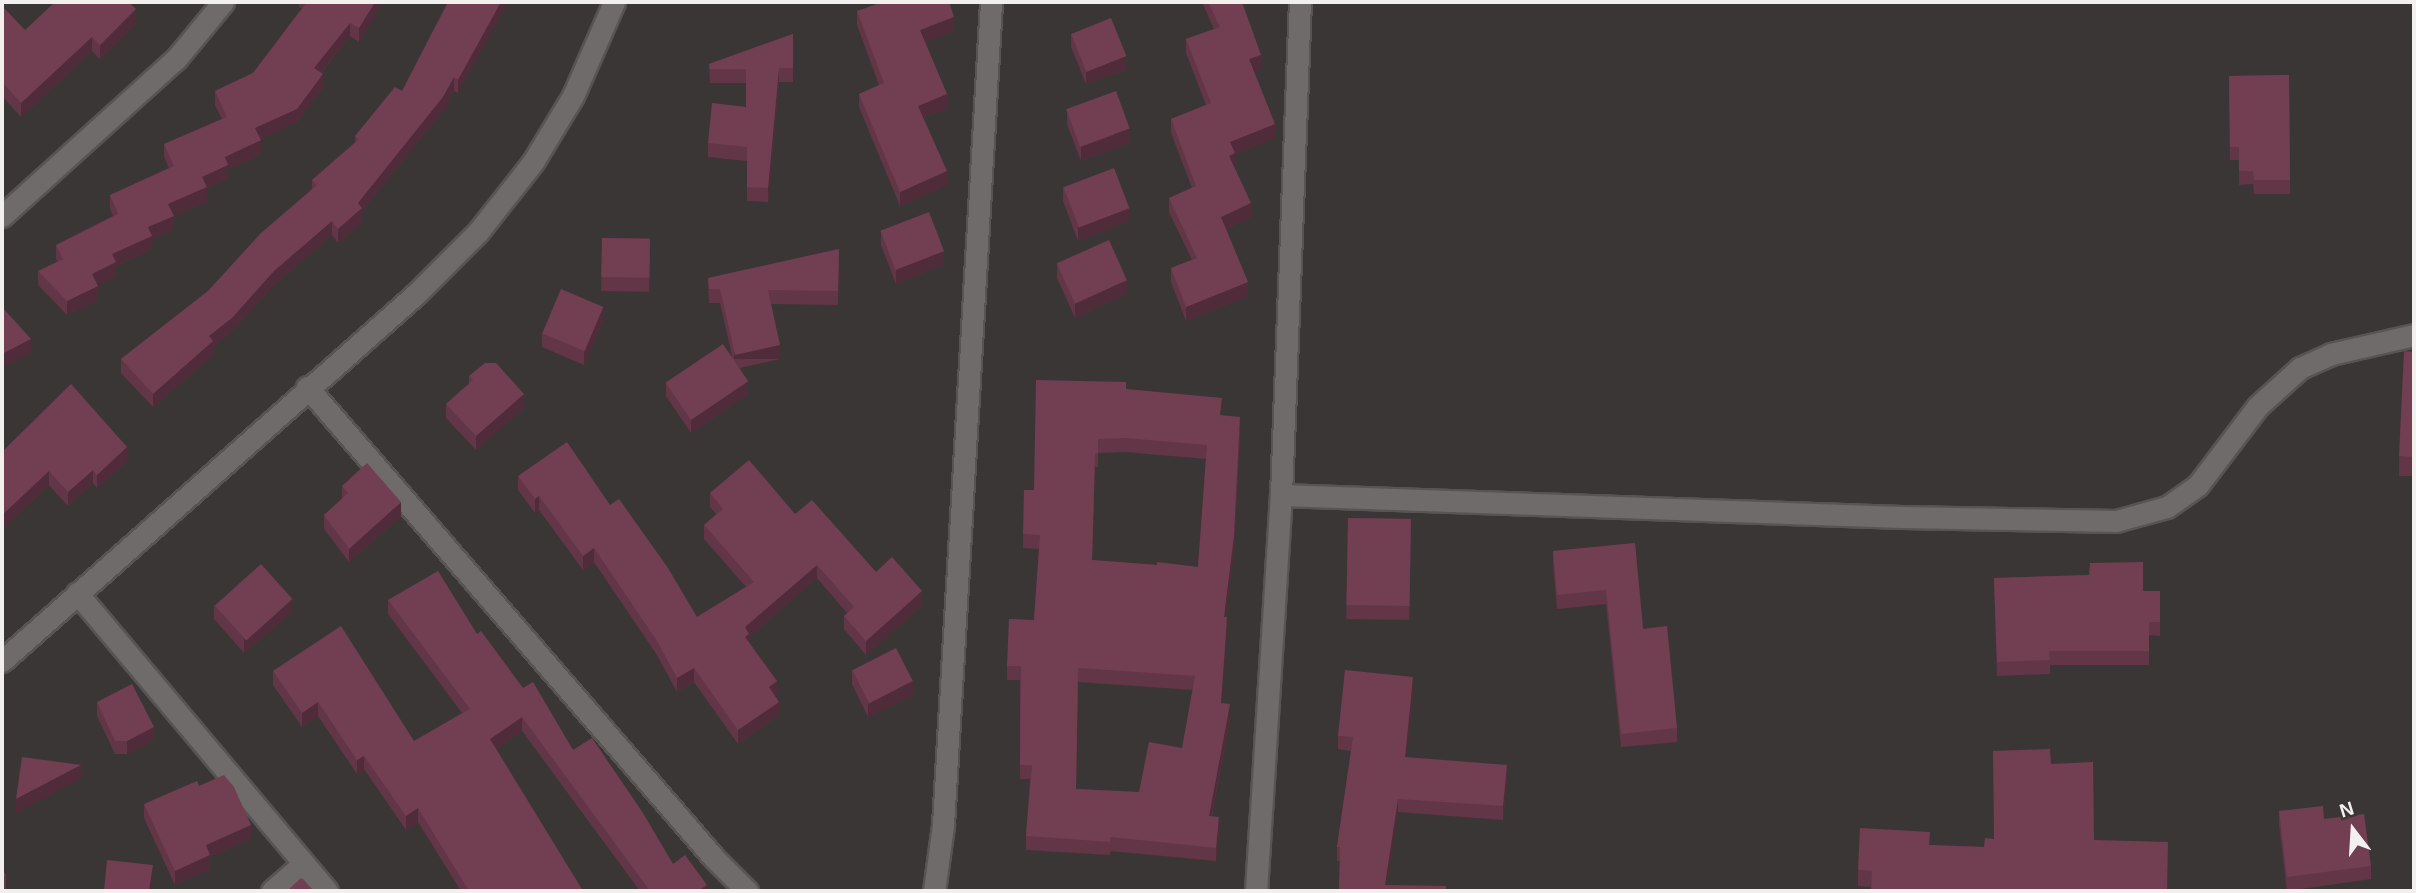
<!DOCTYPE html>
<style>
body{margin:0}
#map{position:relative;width:2416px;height:893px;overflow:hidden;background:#3b3636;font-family:Arial,sans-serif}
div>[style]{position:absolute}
.roads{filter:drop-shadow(2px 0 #585454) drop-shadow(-2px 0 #585454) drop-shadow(0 2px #585454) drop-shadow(0 -2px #585454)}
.street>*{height:21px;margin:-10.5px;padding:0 10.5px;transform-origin:10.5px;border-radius:10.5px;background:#706b6b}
.wall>*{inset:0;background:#623547;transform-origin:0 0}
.shaded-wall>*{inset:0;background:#502b39;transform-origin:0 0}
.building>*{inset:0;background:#723e52;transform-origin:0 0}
span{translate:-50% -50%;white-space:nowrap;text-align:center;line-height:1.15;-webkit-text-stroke:7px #3b3636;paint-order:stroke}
.frame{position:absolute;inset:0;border:4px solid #f2efef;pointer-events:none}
.north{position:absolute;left:2318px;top:795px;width:70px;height:70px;-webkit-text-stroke:5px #3b3636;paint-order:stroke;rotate:343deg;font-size:19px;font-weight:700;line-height:28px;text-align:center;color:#f2efef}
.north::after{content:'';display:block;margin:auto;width:24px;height:32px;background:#f2efef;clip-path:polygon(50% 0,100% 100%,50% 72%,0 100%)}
</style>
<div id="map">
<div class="roads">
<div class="street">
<div style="left:2px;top:216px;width:234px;rotate:-42.1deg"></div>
<div style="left:176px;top:59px;width:74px;rotate:-50.5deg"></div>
<div style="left:307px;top:387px;width:622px;rotate:49.17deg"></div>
<div style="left:714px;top:858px;width:47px;rotate:45deg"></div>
<div style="left:1281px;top:495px;width:621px;rotate:2.03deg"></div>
<div style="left:1902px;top:517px;width:214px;rotate:1.1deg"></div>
<div style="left:2116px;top:521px;width:53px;rotate:-15.4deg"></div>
<div style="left:2167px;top:507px;width:38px;rotate:-35deg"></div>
<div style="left:2198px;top:485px;width:99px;rotate:-52.8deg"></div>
<div style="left:2258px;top:406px;width:57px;rotate:-42.1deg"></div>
<div style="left:2300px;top:368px;width:34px;rotate:-24deg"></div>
<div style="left:2331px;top:354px;width:85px;rotate:-12.9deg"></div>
<div style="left:77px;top:593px;width:389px;rotate:50deg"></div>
<div style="left:2px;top:661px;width:553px;rotate:-41.56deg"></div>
<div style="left:416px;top:294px;width:88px;rotate:-45deg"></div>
<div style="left:478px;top:232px;width:89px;rotate:-51.8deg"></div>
<div style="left:533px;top:162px;width:77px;rotate:-58.8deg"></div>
<div style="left:573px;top:96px;width:103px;rotate:-66.4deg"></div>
<div style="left:272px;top:891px;width:41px;rotate:-41.1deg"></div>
<div style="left:934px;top:891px;width:67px;rotate:-82.2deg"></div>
<div style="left:943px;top:825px;width:824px;rotate:-86.66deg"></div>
<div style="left:1256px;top:891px;width:397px;rotate:-86.4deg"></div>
<div style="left:1281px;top:495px;width:493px;rotate:-87.8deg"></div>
</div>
</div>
<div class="wall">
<div style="clip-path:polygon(299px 2px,383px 2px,359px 42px,350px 36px,321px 73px,323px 88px,297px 122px,260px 139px,261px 154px,228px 169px,228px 178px,207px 188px,207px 201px,174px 216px,174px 229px,152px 239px,152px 249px,116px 266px,116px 276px,97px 285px,98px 300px,67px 315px,38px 285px,38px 271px,58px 262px,56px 259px,56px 245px,113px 216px,110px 209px,110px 195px,169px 168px,164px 157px,164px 144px,222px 119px,215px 105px,215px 91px,253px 73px,302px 8px,299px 7px)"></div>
<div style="clip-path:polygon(459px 2px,458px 93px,454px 91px,443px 111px,362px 211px,362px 222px,338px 243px,332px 235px,274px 285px,232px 331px,213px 347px,213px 355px,153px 407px,121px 373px,121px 359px,208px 291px,312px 189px,312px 180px,355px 143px,355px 136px,402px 91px)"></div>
<div style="clip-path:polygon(1202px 2px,1245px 2px,1242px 3px,1261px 69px,1254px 71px,1275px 138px,1235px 154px,1234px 167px,1251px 217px,1226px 229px,1248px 296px,1186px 321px,1171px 282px,1171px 268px,1192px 260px,1169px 212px,1169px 198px,1192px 188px,1171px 133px,1171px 119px,1206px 105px,1186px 53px,1186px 39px,1214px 29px)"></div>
<div style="clip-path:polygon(2px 6px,25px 30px,136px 23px,100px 59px,92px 51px,21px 117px,2px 96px)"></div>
<div style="clip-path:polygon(857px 11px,954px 31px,925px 42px,947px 108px,923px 118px,947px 185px,900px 206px,859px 107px,859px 94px,879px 85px,857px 25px)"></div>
<div style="clip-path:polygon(1071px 33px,1126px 70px,1086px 84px,1071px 47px)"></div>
<div style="clip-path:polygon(793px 34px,793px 82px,779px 82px,768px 202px,747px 201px,747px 161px,708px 157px,708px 143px,746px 107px,746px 83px,710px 83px,709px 64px)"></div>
<div style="clip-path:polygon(2289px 75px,2290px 194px,2254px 194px,2253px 184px,2239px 185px,2239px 160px,2230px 160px,2229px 76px)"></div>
<div style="clip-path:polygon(1067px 110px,1130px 143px,1081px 161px,1067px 124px)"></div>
<div style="clip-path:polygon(1063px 187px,1129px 221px,1078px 241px,1063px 201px)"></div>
<div style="clip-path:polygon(881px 232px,944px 264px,896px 284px,881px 245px)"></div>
<div style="left:602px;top:238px;width:48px;height:53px;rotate:1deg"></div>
<div style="clip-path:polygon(839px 249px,838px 305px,771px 304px,780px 359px,740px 368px,748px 394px,691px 433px,666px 396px,666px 383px,732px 356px,720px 303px,709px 303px,708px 278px)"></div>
<div style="clip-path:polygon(1057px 264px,1127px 293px,1075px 318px,1057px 278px)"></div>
<div style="clip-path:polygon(603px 320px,584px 365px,542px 347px,542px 333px)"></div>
<div style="clip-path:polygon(2414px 352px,2414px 476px,2399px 476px,2399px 456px)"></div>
<div style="clip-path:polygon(469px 376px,524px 408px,476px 450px,446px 418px,446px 404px,469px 384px)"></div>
<div style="clip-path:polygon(evenodd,1126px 389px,1221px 416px,1240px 431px,1234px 550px,1225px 617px,1227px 631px,1221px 703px,1230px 718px,1212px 816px,1219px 830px,1216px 861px,1110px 851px,1110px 855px,1026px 850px,1026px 836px,1030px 779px,1020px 779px,1020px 680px,1007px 680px,1007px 666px,1034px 620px,1039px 549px,1023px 548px,1023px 534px,1034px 490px,1126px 389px,1125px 452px,1206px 459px,1198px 567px,1157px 565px,1092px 560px,1095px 467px,1098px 467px,1098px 453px,1125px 452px,1126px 389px,1078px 682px,1193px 690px,1182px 748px,1139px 792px,1076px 789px,1078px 682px)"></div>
<div style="clip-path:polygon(2px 452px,127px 461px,97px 488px,93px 483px,68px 506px,49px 485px,2px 529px)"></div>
<div style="clip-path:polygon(518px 476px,610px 505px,697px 617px,746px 587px,704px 539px,704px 525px,716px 514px,710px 507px,710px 493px,795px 514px,922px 605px,866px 655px,844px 629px,844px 616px,847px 613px,817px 578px,749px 637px,749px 642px,777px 695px,775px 696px,779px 715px,738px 744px,694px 682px,677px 692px,657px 655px,594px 562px,583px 570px,539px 510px,535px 513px,518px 490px)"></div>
<div style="clip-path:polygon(342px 486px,401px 516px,349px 562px,324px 529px,324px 515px,342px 499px)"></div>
<div style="left:1348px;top:518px;width:63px;height:101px;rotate:1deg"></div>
<div style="clip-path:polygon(1635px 543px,1643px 629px,1677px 728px,1677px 742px,1621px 747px,1606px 604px,1557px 609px,1553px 565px,1553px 551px)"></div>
<div style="clip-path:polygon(2089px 575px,2143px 591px,2160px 591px,2160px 636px,2149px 635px,2149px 665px,2050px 665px,2050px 674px,1997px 676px,1994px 578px)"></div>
<div style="clip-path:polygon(388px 600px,477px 634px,523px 688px,573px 750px,673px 864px,707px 891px,640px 891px,522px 731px,496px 749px,583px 891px,461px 891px,418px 822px,406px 830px,364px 769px,357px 774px,318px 716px,302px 727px,273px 685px,273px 671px,414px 741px,462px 713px,388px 614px)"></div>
<div style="clip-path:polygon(214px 605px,292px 612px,244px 653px,214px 619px)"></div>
<div style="clip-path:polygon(852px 670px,913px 695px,868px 717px,852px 684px)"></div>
<div style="clip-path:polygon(1413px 691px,1406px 757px,1507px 778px,1503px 820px,1398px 812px,1339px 891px,1340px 861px,1337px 861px,1337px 847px,1351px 751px,1338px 749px,1338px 736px)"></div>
<div style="clip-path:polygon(97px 702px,154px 740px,127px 754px,115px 754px,97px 716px)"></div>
<div style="clip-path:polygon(2051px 764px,2094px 840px,1871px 887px,1858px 886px,1858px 870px,1930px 845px,1984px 847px,1994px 839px)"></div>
<div style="clip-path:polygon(199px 786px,251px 838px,210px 857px,210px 869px,175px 885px,144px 818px,144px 804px)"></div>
<div style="clip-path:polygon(2279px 811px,2324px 819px,2371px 866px,2371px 879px,2287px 891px,2279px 825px)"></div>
<div style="clip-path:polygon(2px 867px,6px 876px,6px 889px,2px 889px)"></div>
</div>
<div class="shaded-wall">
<div style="clip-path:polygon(375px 2px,383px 2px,359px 42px,359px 28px)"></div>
<div style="clip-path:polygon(501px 2px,508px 2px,458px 93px,458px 80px)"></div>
<div style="clip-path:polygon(136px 9px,136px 23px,100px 59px,100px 45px)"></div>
<div style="clip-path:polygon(954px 17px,954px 31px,920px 44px,920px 30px)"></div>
<div style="clip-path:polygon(350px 23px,350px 36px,314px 81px,314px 68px)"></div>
<div style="clip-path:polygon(92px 37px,92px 51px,21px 117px,21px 103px)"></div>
<div style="clip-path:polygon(1261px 55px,1261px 69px,1249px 73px,1249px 59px)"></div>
<div style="clip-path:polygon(1126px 56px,1126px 70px,1086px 84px,1086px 71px)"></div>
<div style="clip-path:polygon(779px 68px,779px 82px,768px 202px,768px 188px)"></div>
<div style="clip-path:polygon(323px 74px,323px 88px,297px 122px,255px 142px,255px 128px)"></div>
<div style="clip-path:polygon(454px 77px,454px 91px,443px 111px,362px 211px,362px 222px,338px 243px,338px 229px)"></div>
<div style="clip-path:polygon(947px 94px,947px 108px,918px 120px,918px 106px)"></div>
<div style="clip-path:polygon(1275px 124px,1275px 138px,1235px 154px,1235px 167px,1229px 169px,1230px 142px)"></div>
<div style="clip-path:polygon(1130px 129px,1130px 143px,1081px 161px,1081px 147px)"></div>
<div style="clip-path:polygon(261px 140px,261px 154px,228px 169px,228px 178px,207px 188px,207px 201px,174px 216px,174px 229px,152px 239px,152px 249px,116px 266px,116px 276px,92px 288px,92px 274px,112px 254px,148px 227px,168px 204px,225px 157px)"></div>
<div style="clip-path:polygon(947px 171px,947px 185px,900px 206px,900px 192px)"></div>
<div style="clip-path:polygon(1251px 203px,1251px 217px,1221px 231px,1221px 217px)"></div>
<div style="clip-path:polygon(1129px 208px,1129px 221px,1078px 241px,1078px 227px)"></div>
<div style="clip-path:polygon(332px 221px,332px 235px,274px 285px,232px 331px,213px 347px,213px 355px,153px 407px,153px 394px,209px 336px,274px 271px)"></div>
<div style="clip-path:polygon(944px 251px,944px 264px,896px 284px,896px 270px)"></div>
<div style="clip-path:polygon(1127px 280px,1127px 293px,1075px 318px,1075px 304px)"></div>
<div style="clip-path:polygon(1248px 282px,1248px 296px,1186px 321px,1186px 307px)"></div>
<div style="clip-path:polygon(98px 286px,98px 300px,67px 315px,67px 301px)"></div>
<div style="clip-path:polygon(603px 307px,603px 320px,584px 365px,584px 351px)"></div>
<div style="clip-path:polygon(31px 339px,31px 353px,2px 368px,2px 354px)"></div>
<div style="left:780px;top:345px;width:14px;height:46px;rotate:90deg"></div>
<div style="clip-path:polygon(748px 381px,748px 394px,691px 433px,691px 419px)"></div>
<div style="clip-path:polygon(524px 394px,524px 408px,476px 450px,476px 436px)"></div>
<div style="clip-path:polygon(1240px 417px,1234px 550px,1224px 631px,1224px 617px)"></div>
<div style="clip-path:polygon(127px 447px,127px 461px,97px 488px,97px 475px)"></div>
<div style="clip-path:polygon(93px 470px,93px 483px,68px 506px,68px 492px)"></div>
<div style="clip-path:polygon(49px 471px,49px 485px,2px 529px,2px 515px)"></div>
<div style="clip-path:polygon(539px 496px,539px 510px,535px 513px,535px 499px)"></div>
<div style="clip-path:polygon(401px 502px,401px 516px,349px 562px,349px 549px)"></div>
<div style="clip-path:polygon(594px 548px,594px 562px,583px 570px,583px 556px)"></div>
<div style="clip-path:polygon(817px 565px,817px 578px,749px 637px,749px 648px,745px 650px,745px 627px)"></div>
<div style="clip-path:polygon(922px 591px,922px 605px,866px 655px,866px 641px)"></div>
<div style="clip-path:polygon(292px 599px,292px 612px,244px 653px,244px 639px)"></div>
<div style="clip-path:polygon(1227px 617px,1227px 631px,1221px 716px,1221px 703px)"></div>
<div style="clip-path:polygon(694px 668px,694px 682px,677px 692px,677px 678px)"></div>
<div style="clip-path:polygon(1413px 677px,1413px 691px,1405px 771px,1405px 757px)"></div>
<div style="clip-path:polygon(777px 681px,777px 695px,769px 701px,769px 687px)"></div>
<div style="clip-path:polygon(913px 681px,913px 695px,868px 717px,868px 704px)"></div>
<div style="clip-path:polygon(318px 702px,318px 716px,302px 727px,302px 713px)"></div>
<div style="clip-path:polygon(779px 702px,779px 715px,738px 744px,738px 730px)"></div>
<div style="clip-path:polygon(1230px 704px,1230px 718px,1209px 829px,1209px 816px)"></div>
<div style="clip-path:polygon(522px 717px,522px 731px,490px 753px,490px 739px)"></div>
<div style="clip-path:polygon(154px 727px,154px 740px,127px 754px,127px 741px)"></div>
<div style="clip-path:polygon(364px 756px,364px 769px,357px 774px,357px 760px)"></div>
<div style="clip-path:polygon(81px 765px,81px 779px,16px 813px,16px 799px)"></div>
<div style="clip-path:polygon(1507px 765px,1507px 778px,1503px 820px,1503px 806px)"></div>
<div style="clip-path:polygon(1398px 799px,1398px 812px,1386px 891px,1385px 885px)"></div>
<div style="clip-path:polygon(418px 808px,418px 822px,406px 830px,406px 816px)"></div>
<div style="clip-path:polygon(1219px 817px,1219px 830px,1216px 861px,1216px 848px)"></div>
<div style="clip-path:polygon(251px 825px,251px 838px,210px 857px,210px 869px,175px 885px,175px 871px,206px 845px)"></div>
<div style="clip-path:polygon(153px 865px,151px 891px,149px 891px)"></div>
<div style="clip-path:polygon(707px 885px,707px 891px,698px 891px)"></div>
</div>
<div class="building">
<div style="clip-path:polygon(55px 2px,129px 2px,136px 9px,100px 45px,92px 37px,21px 103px,2px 82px,2px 6px,25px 30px)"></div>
<div style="clip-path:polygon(307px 2px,375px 2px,359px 28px,350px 23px,314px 68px,323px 74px,297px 109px,255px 128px,261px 140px,225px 157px,228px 165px,202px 177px,207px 187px,168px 204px,174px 216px,148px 227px,152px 236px,112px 254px,116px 262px,92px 274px,98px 286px,67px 301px,38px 271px,63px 259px,56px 245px,118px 214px,110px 195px,174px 166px,164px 144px,227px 117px,215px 91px,253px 73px)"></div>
<div style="clip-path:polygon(448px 2px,459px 2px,461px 3px,461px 2px,501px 2px,458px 80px,454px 77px,443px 97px,358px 203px,362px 208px,338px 229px,332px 221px,274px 271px,232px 318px,209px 336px,213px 341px,153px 394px,121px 359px,208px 291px,261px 233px,317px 185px,312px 180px,359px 139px,355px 136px,395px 87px,402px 91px)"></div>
<div style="clip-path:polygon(883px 2px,949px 2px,954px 17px,920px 30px,947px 94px,918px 106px,947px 171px,900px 192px,859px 94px,884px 83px,857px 11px)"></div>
<div style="clip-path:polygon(1208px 2px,1242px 2px,1261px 55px,1249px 59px,1275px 124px,1230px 142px,1235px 153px,1229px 156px,1251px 203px,1221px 217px,1248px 282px,1186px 307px,1171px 268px,1197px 258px,1169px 198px,1196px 186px,1171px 119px,1211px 103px,1186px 39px,1220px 27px)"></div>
<div style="left:1111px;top:18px;width:41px;height:43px;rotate:68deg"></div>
<div style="clip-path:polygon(793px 34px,793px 68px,779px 68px,768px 188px,747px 187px,747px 147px,708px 143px,712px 103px,746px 107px,746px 69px,710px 69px,709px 64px)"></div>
<div style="clip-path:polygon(2289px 75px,2290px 180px,2254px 180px,2253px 171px,2239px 171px,2239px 147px,2230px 147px,2229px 76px)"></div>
<div style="left:1116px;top:91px;width:40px;height:53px;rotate:70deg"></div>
<div style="left:1114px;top:168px;width:43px;height:54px;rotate:69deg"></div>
<div style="left:929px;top:212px;width:42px;height:52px;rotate:69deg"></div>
<div style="left:602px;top:238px;width:48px;height:39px;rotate:1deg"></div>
<div style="left:1109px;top:240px;width:44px;height:57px;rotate:66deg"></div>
<div style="clip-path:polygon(839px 249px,838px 291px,768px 290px,780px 345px,735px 355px,720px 289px,709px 289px,708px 278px)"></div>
<div style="left:561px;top:289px;width:46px;height:48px;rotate:23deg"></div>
<div style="clip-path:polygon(2px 307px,31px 339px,2px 354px)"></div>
<div style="left:723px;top:344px;width:45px;height:69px;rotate:56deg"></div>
<div style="clip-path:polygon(2404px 351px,2414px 352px,2414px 457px,2399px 456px)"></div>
<div style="clip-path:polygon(485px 363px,496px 363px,524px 394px,476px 436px,446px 404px,473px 380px,469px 376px)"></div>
<div style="clip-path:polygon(evenodd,1036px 380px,1126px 382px,1126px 389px,1222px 398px,1220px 415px,1240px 417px,1234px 536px,1224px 617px,1227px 617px,1221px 703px,1230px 704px,1209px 816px,1219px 817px,1216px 848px,1110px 837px,1110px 842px,1026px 836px,1032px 765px,1020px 765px,1021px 666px,1007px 666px,1009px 619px,1034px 620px,1040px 535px,1023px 534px,1024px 490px,1034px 490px,1036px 380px,1125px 438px,1207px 445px,1198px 567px,1157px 562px,1157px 565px,1092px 560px,1095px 453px,1098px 453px,1098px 439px,1125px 438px,1036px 380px,1078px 668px,1195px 676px,1182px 748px,1149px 742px,1139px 792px,1076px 789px,1078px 668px)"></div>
<div style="clip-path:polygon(71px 384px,127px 447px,97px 475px,93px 470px,68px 492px,49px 471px,2px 515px,2px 452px)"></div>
<div style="clip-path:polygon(567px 442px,610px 505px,619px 499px,668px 568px,697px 617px,754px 582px,704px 525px,723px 509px,710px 493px,749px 460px,795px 514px,812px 500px,876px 572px,892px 557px,922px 591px,866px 641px,844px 616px,854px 607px,817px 565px,745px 627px,749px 634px,745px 637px,777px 681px,769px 687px,779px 702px,738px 730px,694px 668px,677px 678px,657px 641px,594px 548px,583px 556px,539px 496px,535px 499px,518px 476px)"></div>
<div style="clip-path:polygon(367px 463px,401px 502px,349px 549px,324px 515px,348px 493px,342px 486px)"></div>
<div style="left:1348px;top:518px;width:63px;height:87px;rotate:1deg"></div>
<div style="clip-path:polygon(1635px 543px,1643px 629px,1667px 626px,1677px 728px,1621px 734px,1606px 590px,1557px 595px,1553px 551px)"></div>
<div style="clip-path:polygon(2143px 562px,2143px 591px,2160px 591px,2160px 622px,2149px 622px,2149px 651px,2049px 651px,2050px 660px,1997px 662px,1994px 578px,2089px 575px,2090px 563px)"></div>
<div style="left:261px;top:564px;width:47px;height:62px;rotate:48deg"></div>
<div style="clip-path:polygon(438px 571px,477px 634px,481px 631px,523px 688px,533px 682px,573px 750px,592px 738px,643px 813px,673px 864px,685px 855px,707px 885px,698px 891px,650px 891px,522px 717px,490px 739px,583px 891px,469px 891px,418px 808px,406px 816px,364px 756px,357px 760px,318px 702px,302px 713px,273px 671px,341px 626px,414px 741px,470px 709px,388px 600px)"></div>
<div style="left:896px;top:648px;width:37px;height:49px;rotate:63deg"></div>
<div style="clip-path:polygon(1345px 670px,1413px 677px,1405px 757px,1507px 765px,1503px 806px,1398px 799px,1385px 885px,1446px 886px,1446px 891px,1339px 891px,1340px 847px,1337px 847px,1353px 737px,1338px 736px)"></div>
<div style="clip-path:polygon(132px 684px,154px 727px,127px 741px,115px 741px,97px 702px)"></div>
<div style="clip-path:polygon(2050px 749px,2051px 764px,2093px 762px,2094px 840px,2168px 842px,2167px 891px,1871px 891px,1872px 871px,1858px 870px,1860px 828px,1930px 832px,1929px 845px,1984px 847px,1985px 838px,1994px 839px,1993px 751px)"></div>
<div style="clip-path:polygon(22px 757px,81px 765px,16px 799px)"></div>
<div style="clip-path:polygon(224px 775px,234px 787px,251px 825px,206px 845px,210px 855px,175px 871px,144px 804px,197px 781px,199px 786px)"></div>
<div style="clip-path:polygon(2323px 806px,2324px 819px,2364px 814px,2371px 866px,2287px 877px,2279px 811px)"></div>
<div style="clip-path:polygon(107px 860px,153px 865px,149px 891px,104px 891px)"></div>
<div style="clip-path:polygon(2px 867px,6px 876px,2px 875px)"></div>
<div style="clip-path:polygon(301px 878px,314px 891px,287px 891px)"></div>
</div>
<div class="frame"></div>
<div class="north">N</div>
</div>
